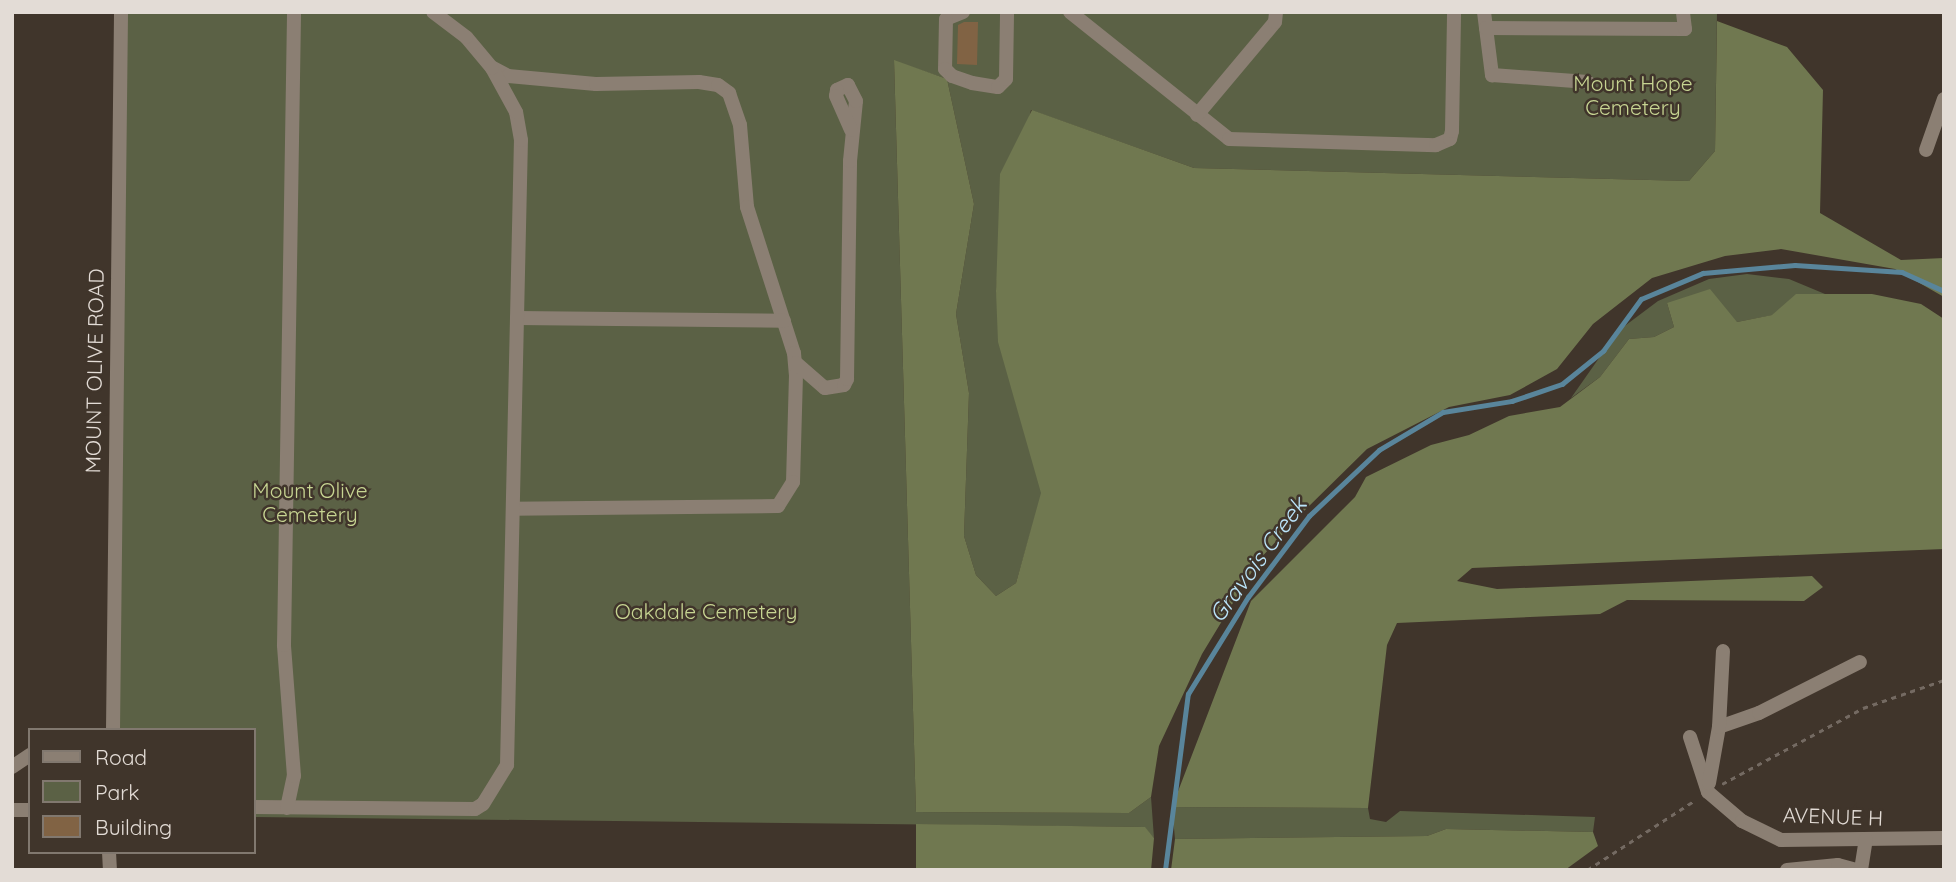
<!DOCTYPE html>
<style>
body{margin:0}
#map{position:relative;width:1956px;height:882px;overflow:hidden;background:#40352b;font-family:Quicksand,sans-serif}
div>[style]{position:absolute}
.green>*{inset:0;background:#5b6145}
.forest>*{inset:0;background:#707850}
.stream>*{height:4.5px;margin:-2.25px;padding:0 2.25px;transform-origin:2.25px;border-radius:2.25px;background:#59859b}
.building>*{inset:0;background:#816344}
.path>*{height:2.5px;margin-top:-1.25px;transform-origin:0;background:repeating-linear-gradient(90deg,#746a62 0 5px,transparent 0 10px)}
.minor>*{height:14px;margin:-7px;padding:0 7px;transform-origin:7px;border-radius:7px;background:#8b7f73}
span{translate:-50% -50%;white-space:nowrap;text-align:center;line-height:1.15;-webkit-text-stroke:5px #40352b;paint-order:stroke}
.park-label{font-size:21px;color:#c7d592}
.street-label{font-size:21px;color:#e3dcd6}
.water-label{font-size:23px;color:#bbe5fb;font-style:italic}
.frame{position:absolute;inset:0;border:14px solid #e3dcd6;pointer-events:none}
.legend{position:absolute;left:28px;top:728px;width:228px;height:126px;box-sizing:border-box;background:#40352b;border:2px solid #81786f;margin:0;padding:9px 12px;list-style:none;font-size:21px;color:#e3dcd6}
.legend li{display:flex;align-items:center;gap:14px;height:35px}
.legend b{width:35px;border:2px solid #81786f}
</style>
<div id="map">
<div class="green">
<div style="clip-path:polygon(125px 12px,1717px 12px,1715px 151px,1689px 181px,1194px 168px,1031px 110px,1001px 234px,996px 291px,1042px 493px,1016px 583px,996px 596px,976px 575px,964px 536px,969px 393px,956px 314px,974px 204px,947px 79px,894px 61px,916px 812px,1129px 813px,1151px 797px,1154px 838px,1144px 827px,254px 817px,254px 730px,114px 730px)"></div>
<div style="clip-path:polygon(1747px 274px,1789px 279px,1825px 294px,1797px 294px,1773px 315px,1737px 322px,1667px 303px,1674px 327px,1654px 337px,1629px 339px,1600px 377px,1571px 398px,1618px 331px,1658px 301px,1709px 279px)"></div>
<div style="clip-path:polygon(1172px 807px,1368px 808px,1370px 819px,1386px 822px,1400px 811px,1595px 817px,1593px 832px,1446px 829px,1427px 836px,1175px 839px)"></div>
</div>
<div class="forest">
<div style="clip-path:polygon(1717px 21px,1787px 47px,1823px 90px,1820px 213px,1901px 260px,1944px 258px,1944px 297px,1895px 269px,1781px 249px,1725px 256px,1652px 278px,1593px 324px,1557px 369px,1510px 395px,1449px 407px,1367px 449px,1301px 514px,1259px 560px,1202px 654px,1159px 746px,1151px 797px,1129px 813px,916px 812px,894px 60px,947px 79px,974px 204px,956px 314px,969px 393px,964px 536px,976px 575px,996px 596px,1016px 583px,1041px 493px,998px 342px,996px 291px,1000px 174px,1032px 110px,1194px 168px,1689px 181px,1715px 151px)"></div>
<div style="clip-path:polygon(1710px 289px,1737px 322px,1772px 315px,1796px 294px,1872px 294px,1921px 304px,1944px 319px,1944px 549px,1472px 568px,1457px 581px,1497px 589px,1812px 576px,1823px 587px,1804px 601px,1627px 600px,1600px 614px,1397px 623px,1387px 645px,1368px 808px,1172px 807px,1251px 601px,1355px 497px,1366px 477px,1431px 445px,1469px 435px,1509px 416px,1560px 407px,1600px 377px,1629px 339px,1654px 337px,1674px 327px,1667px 303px)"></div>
<div style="clip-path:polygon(916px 824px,1145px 827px,1154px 838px,1151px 870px,916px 870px)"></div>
<div style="clip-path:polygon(1446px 829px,1593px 832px,1598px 846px,1565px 870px,1171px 870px,1175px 839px,1427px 836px)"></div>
</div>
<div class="stream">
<div style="left:1165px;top:870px;width:177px;rotate:-82.6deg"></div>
<div style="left:1188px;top:694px;width:114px;rotate:-58.3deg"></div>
<div style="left:1248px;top:597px;width:101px;rotate:-53deg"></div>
<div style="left:1309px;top:516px;width:96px;rotate:-43.3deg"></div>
<div style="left:1379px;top:450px;width:74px;rotate:-30.7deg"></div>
<div style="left:1443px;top:412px;width:70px;rotate:-9.1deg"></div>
<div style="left:1512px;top:401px;width:53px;rotate:-18.8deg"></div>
<div style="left:1562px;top:384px;width:53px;rotate:-38.8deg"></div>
<div style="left:1603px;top:351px;width:64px;rotate:-53.8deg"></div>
<div style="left:1641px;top:299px;width:67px;rotate:-22.8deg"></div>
<div style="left:1703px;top:273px;width:92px;rotate:-5deg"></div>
<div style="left:1795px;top:265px;width:107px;rotate:3.7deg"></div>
<div style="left:1902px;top:272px;width:46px;rotate:24.3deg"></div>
</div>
<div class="building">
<div style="clip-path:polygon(964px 22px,978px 22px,977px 65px,957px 64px,958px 25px)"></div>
</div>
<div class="path">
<div style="left:1722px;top:784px;width:160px;rotate:-28.3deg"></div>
<div style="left:1863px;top:708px;width:86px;rotate:-19.1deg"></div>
<div style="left:1587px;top:870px;width:129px;rotate:-32.9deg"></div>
</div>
<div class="minor">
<div style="left:963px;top:12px;width:18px;rotate:158deg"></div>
<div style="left:946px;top:19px;width:50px;rotate:91.1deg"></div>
<div style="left:945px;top:69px;width:10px;rotate:45deg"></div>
<div style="left:952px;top:76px;width:21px;rotate:19deg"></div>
<div style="left:972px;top:83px;width:26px;rotate:9deg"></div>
<div style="left:998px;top:87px;width:11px;rotate:-45deg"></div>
<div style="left:1006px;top:79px;width:67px;rotate:-89.1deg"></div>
<div style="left:1070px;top:12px;width:203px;rotate:38.6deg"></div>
<div style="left:1229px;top:139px;width:207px;rotate:1.7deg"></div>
<div style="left:1436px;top:145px;width:15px;rotate:-23deg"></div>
<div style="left:1450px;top:139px;width:8px;rotate:-76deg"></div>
<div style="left:1452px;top:131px;width:119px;rotate:-89deg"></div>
<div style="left:1484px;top:12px;width:64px;rotate:82.8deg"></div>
<div style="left:1492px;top:75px;width:96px;rotate:4.2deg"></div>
<div style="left:1486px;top:28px;width:199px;rotate:0.3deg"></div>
<div style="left:1685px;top:29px;width:17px;rotate:-97deg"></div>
<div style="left:493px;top:68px;width:17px;rotate:28deg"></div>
<div style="left:508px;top:76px;width:88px;rotate:5.2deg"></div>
<div style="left:596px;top:84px;width:103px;rotate:-1.1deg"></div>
<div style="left:699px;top:82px;width:19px;rotate:9deg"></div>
<div style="left:718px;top:85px;width:14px;rotate:36deg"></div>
<div style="left:729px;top:93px;width:34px;rotate:71deg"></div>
<div style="left:740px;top:125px;width:82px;rotate:85.1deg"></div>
<div style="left:747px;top:207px;width:153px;rotate:72.2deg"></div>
<div style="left:794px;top:353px;width:22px;rotate:85deg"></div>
<div style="left:796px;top:375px;width:107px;rotate:91.6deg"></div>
<div style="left:793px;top:482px;width:28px;rotate:122deg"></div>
<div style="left:778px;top:506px;width:265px;rotate:179.4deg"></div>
<div style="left:1197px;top:115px;width:121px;rotate:-50deg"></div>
<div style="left:1275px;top:22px;width:10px;rotate:-84deg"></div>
<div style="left:1926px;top:150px;width:54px;rotate:-70.6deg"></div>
<div style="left:517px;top:318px;width:267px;rotate:0.6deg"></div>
<div style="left:796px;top:363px;width:38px;rotate:41deg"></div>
<div style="left:825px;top:388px;width:19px;rotate:-9deg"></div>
<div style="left:844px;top:385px;width:7px;rotate:-63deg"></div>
<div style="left:847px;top:379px;width:218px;rotate:-89.2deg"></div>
<div style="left:850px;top:161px;width:60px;rotate:-84.3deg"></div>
<div style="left:856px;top:101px;width:18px;rotate:-117deg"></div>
<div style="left:848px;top:85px;width:12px;rotate:156deg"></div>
<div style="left:837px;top:90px;width:6px;rotate:99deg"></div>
<div style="left:836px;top:96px;width:37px;rotate:66deg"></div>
<div style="left:1719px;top:727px;width:42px;rotate:-19.3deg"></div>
<div style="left:1759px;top:713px;width:113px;rotate:-26.8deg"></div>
<div style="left:113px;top:730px;width:718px;rotate:-89.36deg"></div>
<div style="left:1690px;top:737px;width:58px;rotate:71.9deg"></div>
<div style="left:1708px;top:792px;width:45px;rotate:40.5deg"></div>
<div style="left:1742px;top:821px;width:43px;rotate:26deg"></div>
<div style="left:1781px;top:840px;width:163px;rotate:-0.7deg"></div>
<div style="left:12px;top:767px;width:22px;rotate:-34deg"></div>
<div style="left:1709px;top:783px;width:57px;rotate:-79.9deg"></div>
<div style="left:1719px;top:727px;width:76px;rotate:-87deg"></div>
<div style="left:254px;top:807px;width:221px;rotate:0.5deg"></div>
<div style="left:475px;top:809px;width:9px;rotate:-32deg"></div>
<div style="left:483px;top:804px;width:46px;rotate:-58.4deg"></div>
<div style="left:507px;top:765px;width:625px;rotate:-88.72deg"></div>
<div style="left:521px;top:140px;width:28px;rotate:-100deg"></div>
<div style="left:516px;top:112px;width:50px;rotate:-118.6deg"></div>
<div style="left:492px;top:68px;width:40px;rotate:-130deg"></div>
<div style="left:466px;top:37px;width:41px;rotate:-142.9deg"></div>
<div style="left:287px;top:808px;width:33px;rotate:-78deg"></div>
<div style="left:294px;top:776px;width:131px;rotate:-94.4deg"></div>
<div style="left:284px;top:645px;width:633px;rotate:-89.09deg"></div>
<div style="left:12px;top:810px;width:18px"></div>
<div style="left:109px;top:852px;width:18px;rotate:87deg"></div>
<div style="left:1787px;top:870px;width:51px;rotate:-5.6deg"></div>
<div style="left:1838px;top:865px;width:20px;rotate:15deg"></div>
<div style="left:1861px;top:870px;width:31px;rotate:-81deg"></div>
</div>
<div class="park-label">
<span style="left:1633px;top:95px">Mount Hope<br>Cemetery</span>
<span style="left:310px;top:502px">Mount Olive<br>Cemetery</span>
<span style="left:706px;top:611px">Oakdale Cemetery</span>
</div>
<div class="street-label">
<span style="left:94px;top:371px;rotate:-89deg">MOUNT OLIVE ROAD</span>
<span style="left:1833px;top:816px;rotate:2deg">AVENUE H</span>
</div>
<div class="water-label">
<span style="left:1258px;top:560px;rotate:-54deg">Gravois Creek</span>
</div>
<div class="frame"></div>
<ul class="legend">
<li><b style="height:9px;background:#8b7f73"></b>Road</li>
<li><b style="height:19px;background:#5b6145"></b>Park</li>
<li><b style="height:19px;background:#816344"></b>Building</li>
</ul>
</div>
